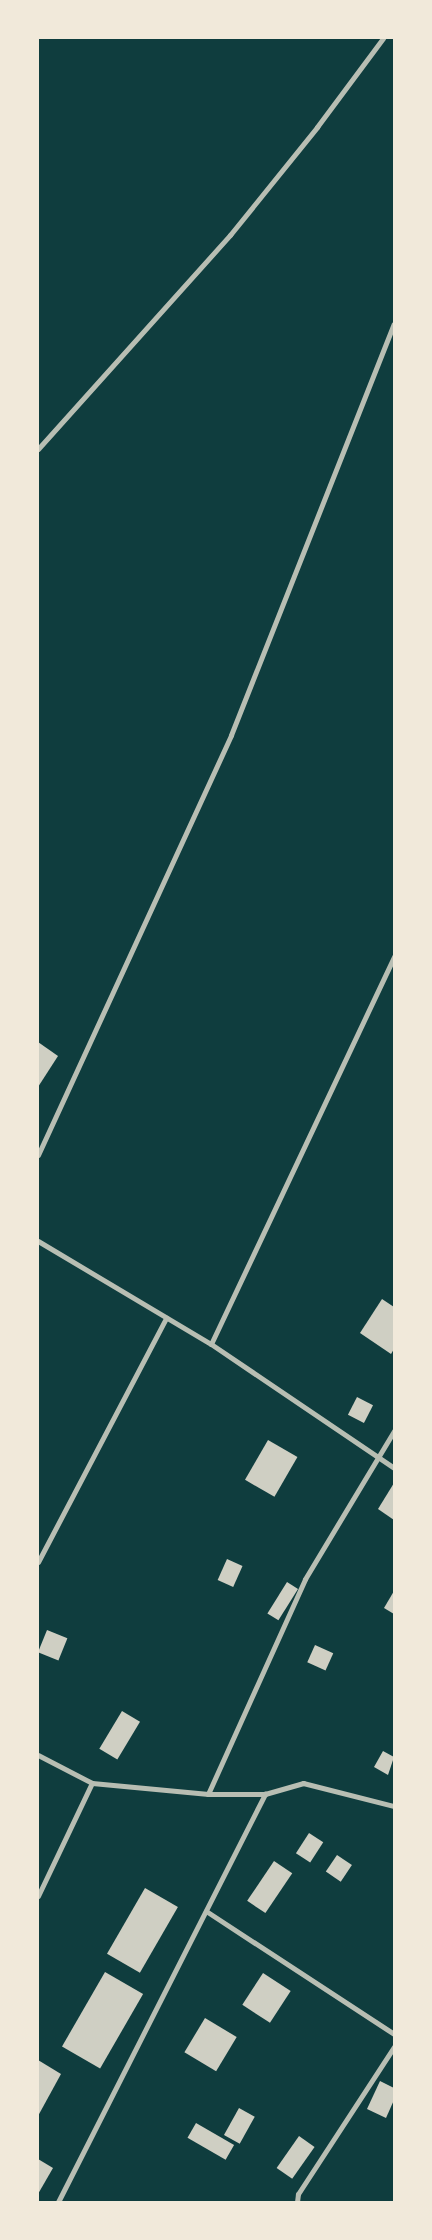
<!DOCTYPE html>
<style>
body{margin:0}
#map{position:relative;width:432px;height:2240px;overflow:hidden;background:#0f3d3e;font-family:"IBM Plex Serif",serif}
div>[style]{position:absolute}
.building>*{inset:0;background:#cfcfc3;transform-origin:0 0}
.minor>*{height:5px;margin:-2.5px;padding:0 2.5px;transform-origin:2.5px;border-radius:2.5px;background:#b8beb3}
span{translate:-50% -50%;white-space:nowrap;text-align:center;line-height:1.15;-webkit-text-stroke:5px #f1e9da;paint-order:stroke}
.frame{position:absolute;inset:0;border:39px solid #f1e9da;pointer-events:none}
</style>
<div id="map">
<div class="building">
<div style="clip-path:polygon(38px 1042px,58px 1056px,38px 1087px)"></div>
<div style="clip-path:polygon(382px 1299px,394px 1307px,394px 1349px,391px 1354px,360px 1333px)"></div>
<div style="left:357px;top:1397px;width:18px;height:20px;rotate:27deg"></div>
<div style="left:268px;top:1440px;width:34px;height:46px;rotate:30deg"></div>
<div style="clip-path:polygon(394px 1483px,394px 1520px,378px 1509px)"></div>
<div style="left:227px;top:1559px;width:17px;height:23px;rotate:24deg"></div>
<div style="left:287px;top:1582px;width:13px;height:37px;rotate:32deg"></div>
<div style="clip-path:polygon(394px 1591px,394px 1614px,384px 1608px)"></div>
<div style="left:47px;top:1630px;width:22px;height:24px;rotate:22deg"></div>
<div style="left:315px;top:1645px;width:20px;height:19px;rotate:24deg"></div>
<div style="left:122px;top:1711px;width:21px;height:44px;rotate:31deg"></div>
<div style="clip-path:polygon(383px 1751px,394px 1757px,388px 1775px,374px 1767px)"></div>
<div style="left:309px;top:1833px;width:17px;height:24px;rotate:33deg"></div>
<div style="left:337px;top:1855px;width:18px;height:20px;rotate:34deg"></div>
<div style="left:274px;top:1861px;width:22px;height:48px;rotate:34deg"></div>
<div style="left:145px;top:1888px;width:38px;height:76px;rotate:30deg"></div>
<div style="left:105px;top:1972px;width:44px;height:86px;rotate:30deg"></div>
<div style="left:263px;top:1973px;width:33px;height:38px;rotate:33deg"></div>
<div style="left:205px;top:2018px;width:37px;height:40px;rotate:31deg"></div>
<div style="clip-path:polygon(38px 2060px,61px 2074px,38px 2116px)"></div>
<div style="clip-path:polygon(380px 2081px,394px 2088px,394px 2100px,386px 2118px,367px 2109px)"></div>
<div style="left:239px;top:2108px;width:18px;height:31px;rotate:29deg"></div>
<div style="left:196px;top:2123px;width:44px;height:17px;rotate:30deg"></div>
<div style="left:299px;top:2136px;width:19px;height:39px;rotate:35deg"></div>
<div style="clip-path:polygon(38px 2159px,53px 2168px,38px 2194px)"></div>
</div>
<div class="minor">
<div style="left:38px;top:449px;width:288px;rotate:-48.1deg"></div>
<div style="left:230px;top:235px;width:139px;rotate:-51.1deg"></div>
<div style="left:317px;top:127px;width:111px;rotate:-53.4deg"></div>
<div style="left:38px;top:1155px;width:462px;rotate:-65.3deg"></div>
<div style="left:231px;top:735px;width:442px;rotate:-68.4deg"></div>
<div style="left:38px;top:1241px;width:201px;rotate:30.8deg"></div>
<div style="left:211px;top:1344px;width:221px;rotate:34.1deg"></div>
<div style="left:211px;top:1344px;width:429px;rotate:-64.7deg"></div>
<div style="left:38px;top:1562px;width:276px;rotate:-62.3deg"></div>
<div style="left:38px;top:1755px;width:61px;rotate:27.4deg"></div>
<div style="left:92px;top:1783px;width:117px;rotate:5.4deg"></div>
<div style="left:208px;top:1794px;width:57px"></div>
<div style="left:265px;top:1794px;width:40px;rotate:-16deg"></div>
<div style="left:303px;top:1783px;width:94px;rotate:14.2deg"></div>
<div style="left:208px;top:1794px;width:236px;rotate:-65.7deg"></div>
<div style="left:305px;top:1579px;width:173px;rotate:-59deg"></div>
<div style="left:38px;top:1896px;width:125px;rotate:-64.5deg"></div>
<div style="left:206px;top:1911px;width:225px;rotate:33.2deg"></div>
<div style="left:58px;top:2202px;width:458px;rotate:-63.1deg"></div>
<div style="left:297px;top:2202px;width:8px;rotate:-83deg"></div>
<div style="left:298px;top:2194px;width:176px;rotate:-56.9deg"></div>
</div>
<div class="frame"></div>
</div>
